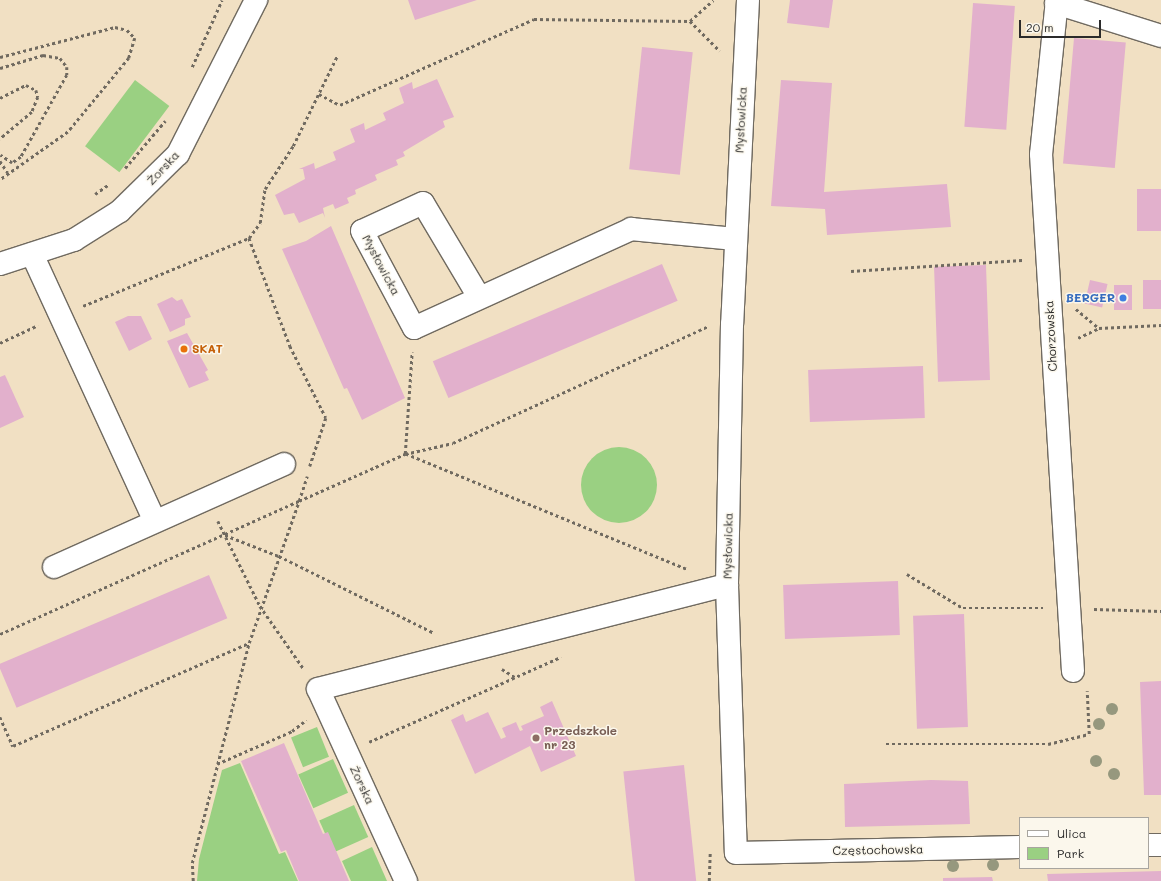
<!DOCTYPE html>
<meta charset="utf-8">
<style>
body{margin:0}
#map{position:relative;width:1161px;height:881px;overflow:hidden;background:#f1e0c3;font-family:Mali,sans-serif}
div>[style]{position:absolute}
.green>*{inset:0;background:#9ad082;transform-origin:0 0}
.round{border-radius:50%}
.building>*{inset:0;background:#e2b0cc;transform-origin:0 0}
.path>*{height:2.5px;margin-top:-1.25px;transform-origin:0;background:repeating-linear-gradient(90deg,#706a60 0 3px,transparent 0 6px)}
.roads{filter:drop-shadow(1px 0 #706a60) drop-shadow(-1px 0 #706a60) drop-shadow(0 1px #706a60) drop-shadow(0 -1px #706a60)}
.street>*{height:22px;margin:-11px;padding:0 11px;transform-origin:11px;border-radius:11px;background:#fff}
.trees>*{width:12px;height:12px;margin:-6px;border-radius:50%;background:#96987e}
.dots>*{width:11px;height:11px;translate:-50% -50%;box-sizing:border-box;border:2px solid #fbf7ec;border-radius:50%}
span{translate:-50% -50%;white-space:nowrap;text-align:center;line-height:1.15;-webkit-text-stroke:3px #fbf7ec;paint-order:stroke}
.street-label{font-size:12px;color:#2b2b2b}
.shop-label{font-size:12px;color:#366cbe;font-weight:700}
.right{translate:-100% -50%;text-align:right}
.food-label{font-size:12px;color:#c56008;font-weight:700}
.left{translate:0 -50%;text-align:left}
.education-label{font-size:12px;color:#785e54;font-weight:700}
.legend{position:absolute;left:1019px;top:817px;width:130px;height:52px;box-sizing:border-box;background:#fbf7ec;border:1px solid #a8a59f;margin:0;padding:5px 7px;list-style:none;font-size:12px;color:#2b2b2b}
.legend li{display:flex;align-items:center;gap:8px;height:20px}
.legend b{width:20px;border:1px solid #a8a59f}
.scale{position:absolute;left:1019px;top:20px;width:82px;height:18px;box-sizing:border-box;border:2px solid #2b2b2b;border-top:0;padding-left:5px;font-size:12px;line-height:14px;white-space:nowrap;color:#2b2b2b;-webkit-text-stroke:3px #fbf7ec;paint-order:stroke}
</style>
<div id="map">
<div class="green">
<div style="left:135px;top:80px;width:43px;height:83px;rotate:37deg"></div>
<div class="round" style="left:581px;top:447px;width:76px;height:76px"></div>
<div style="left:317px;top:727px;width:32px;height:28px;rotate:68deg"></div>
<div style="left:333px;top:759px;width:37px;height:38px;rotate:66deg"></div>
<div style="clip-path:polygon(240px 763px,279px 854px,285px 852px,298px 881px,197px 881px,199px 859px,222px 770px)"></div>
<div style="left:354px;top:805px;width:35px;height:38px;rotate:66deg"></div>
<div style="clip-path:polygon(372px 847px,387px 881px,351px 881px,342px 861px)"></div>
</div>
<div class="building">
<div style="clip-path:polygon(408px 0,477px 0,415px 20px)"></div>
<div style="clip-path:polygon(790px 0,833px 0,829px 28px,787px 23px)"></div>
<div style="left:973px;top:3px;width:42px;height:124px;rotate:4deg"></div>
<div style="left:1074px;top:38px;width:52px;height:126px;rotate:5deg"></div>
<div style="left:642px;top:47px;width:51px;height:123px;rotate:6deg"></div>
<div style="clip-path:polygon(437px 79px,454px 117px,443px 121px,445px 127px,403px 152px,405px 156px,396px 160px,398px 165px,375px 175px,377px 180px,355px 190px,356px 194px,347px 198px,349px 203px,335px 209px,333px 204px,323px 208px,325px 218px,323px 213px,299px 223px,294px 213px,284px 215px,275px 195px,305px 179px,303px 169px,299px 169px,314px 163px,315px 169px,336px 160px,333px 152px,355px 142px,350px 129px,364px 123px,365px 130px,386px 120px,383px 113px,404px 103px,399px 88px,412px 82px,413px 89px)"></div>
<div style="clip-path:polygon(781px 80px,832px 83px,824px 192px,947px 184px,951px 227px,827px 235px,825px 209px,771px 206px)"></div>
<div style="left:1161px;top:189px;width:42px;height:24px;rotate:90deg"></div>
<div style="clip-path:polygon(331px 226px,405px 398px,362px 420px,347px 388px,344px 389px,282px 249px,306px 241px)"></div>
<div style="left:662px;top:264px;width:40px;height:249px;rotate:67deg"></div>
<div style="left:986px;top:265px;width:115px;height:52px;rotate:88deg"></div>
<div style="left:1090px;top:280px;width:18px;height:24px;rotate:13deg"></div>
<div style="left:1161px;top:280px;width:29px;height:18px;rotate:90deg"></div>
<div style="left:1132px;top:285px;width:25px;height:18px;rotate:90deg"></div>
<div style="clip-path:polygon(172px 297px,177px 301px,182px 299px,191px 317px,185px 319px,185px 325px,170px 332px,157px 304px)"></div>
<div style="clip-path:polygon(128px 316px,141px 316px,152px 339px,129px 351px,115px 322px)"></div>
<div style="clip-path:polygon(187px 333px,208px 370px,205px 372px,209px 380px,189px 388px,167px 341px)"></div>
<div style="left:923px;top:366px;width:52px;height:115px;rotate:88deg"></div>
<div style="clip-path:polygon(5px 375px,24px 417px,0 428px,0 377px)"></div>
<div style="left:209px;top:575px;width:47px;height:229px;rotate:67deg"></div>
<div style="left:898px;top:581px;width:54px;height:115px;rotate:88deg"></div>
<div style="left:964px;top:614px;width:113px;height:51px;rotate:88deg"></div>
<div style="clip-path:polygon(1161px 681px,1161px 795px,1144px 795px,1140px 682px)"></div>
<div style="clip-path:polygon(552px 701px,576px 756px,541px 772px,530px 746px,475px 774px,451px 720px,463px 714px,466px 722px,488px 712px,501px 739px,506px 737px,502px 728px,516px 722px,520px 731px,523px 730px,521px 726px,544px 716px,540px 707px)"></div>
<div style="clip-path:polygon(284px 743px,323px 834px,328px 832px,349px 881px,299px 881px,286px 850px,281px 852px,241px 761px)"></div>
<div style="left:684px;top:765px;width:117px;height:61px;rotate:84deg"></div>
<div style="clip-path:polygon(931px 780px,968px 781px,970px 824px,845px 827px,844px 784px)"></div>
<div style="clip-path:polygon(1161px 871px,1161px 881px,1048px 881px,1047px 874px)"></div>
<div style="clip-path:polygon(992px 877px,993px 881px,943px 881px,943px 878px)"></div>
</div>
<div class="path">
<div style="left:690px;top:21px;width:42px;rotate:45deg"></div>
<div style="left:0;top:57px;width:119px;rotate:-14.6deg"></div>
<div style="left:115px;top:27px;width:12px;rotate:14deg"></div>
<div style="left:127px;top:30px;width:11px;rotate:45deg"></div>
<div style="left:135px;top:38px;width:21px;rotate:107deg"></div>
<div style="left:129px;top:58px;width:96px;rotate:129.5deg"></div>
<div style="left:68px;top:132px;width:83px;rotate:144.8deg"></div>
<div style="left:192px;top:67px;width:73px;rotate:-65.9deg"></div>
<div style="left:0;top:68px;width:45px;rotate:-16.8deg"></div>
<div style="left:43px;top:55px;width:17px;rotate:10deg"></div>
<div style="left:60px;top:58px;width:11px;rotate:52deg"></div>
<div style="left:67px;top:67px;width:8px;rotate:90deg"></div>
<div style="left:67px;top:75px;width:94px;rotate:119.3deg"></div>
<div style="left:21px;top:157px;width:11px;rotate:146deg"></div>
<div style="left:12px;top:163px;width:14px;rotate:-146deg"></div>
<div style="left:319px;top:94px;width:24px;rotate:28deg"></div>
<div style="left:340px;top:105px;width:212px;rotate:-23.9deg"></div>
<div style="left:534px;top:19px;width:156px;rotate:0.7deg"></div>
<div style="left:690px;top:21px;width:31px;rotate:-42deg"></div>
<div style="left:0;top:98px;width:29px;rotate:-27deg"></div>
<div style="left:26px;top:85px;width:11px;rotate:27deg"></div>
<div style="left:36px;top:90px;width:7px;rotate:74deg"></div>
<div style="left:38px;top:97px;width:16px;rotate:112deg"></div>
<div style="left:32px;top:112px;width:42px;rotate:139.8deg"></div>
<div style="left:0;top:161px;width:14px;rotate:56deg"></div>
<div style="left:125px;top:168px;width:62px;rotate:-49.6deg"></div>
<div style="left:95px;top:194px;width:16px;rotate:-35deg"></div>
<div style="left:249px;top:238px;width:116px;rotate:69.2deg"></div>
<div style="left:290px;top:346px;width:80px;rotate:63.4deg"></div>
<div style="left:326px;top:418px;width:51px;rotate:108.4deg"></div>
<div style="left:851px;top:271px;width:172px;rotate:-3.7deg"></div>
<div style="left:83px;top:306px;width:179px;rotate:-22.3deg"></div>
<div style="left:249px;top:238px;width:19px;rotate:-54deg"></div>
<div style="left:260px;top:223px;width:34px;rotate:-82deg"></div>
<div style="left:265px;top:189px;width:51px;rotate:-56.9deg"></div>
<div style="left:293px;top:146px;width:100px;rotate:-63.9deg"></div>
<div style="left:1076px;top:309px;width:30px;rotate:40deg"></div>
<div style="left:1078px;top:338px;width:23px;rotate:-25deg"></div>
<div style="left:1099px;top:328px;width:62px;rotate:-2.8deg"></div>
<div style="left:0;top:343px;width:42px;rotate:-25.3deg"></div>
<div style="left:218px;top:521px;width:95px;rotate:63.7deg"></div>
<div style="left:260px;top:606px;width:77px;rotate:55.1deg"></div>
<div style="left:225px;top:535px;width:58px;rotate:21.3deg"></div>
<div style="left:279px;top:556px;width:173px;rotate:26.4deg"></div>
<div style="left:686px;top:569px;width:304px;rotate:-157.7deg"></div>
<div style="left:405px;top:454px;width:49px;rotate:-12.9deg"></div>
<div style="left:453px;top:443px;width:281px;rotate:-24.6deg"></div>
<div style="left:907px;top:574px;width:66px;rotate:31.3deg"></div>
<div style="left:963px;top:608px;width:80px"></div>
<div style="left:1094px;top:609px;width:67px;rotate:1.7deg"></div>
<div style="left:0;top:634px;width:327px;rotate:-24deg"></div>
<div style="left:299px;top:501px;width:26px;rotate:-72deg"></div>
<div style="left:502px;top:669px;width:15px;rotate:32deg"></div>
<div style="left:0;top:717px;width:32px;rotate:66deg"></div>
<div style="left:13px;top:746px;width:257px;rotate:-23.6deg"></div>
<div style="left:369px;top:742px;width:210px;rotate:-23.9deg"></div>
<div style="left:886px;top:744px;width:162px"></div>
<div style="left:1048px;top:744px;width:42px;rotate:-13.7deg"></div>
<div style="left:1089px;top:734px;width:43px;rotate:-92.7deg"></div>
<div style="left:217px;top:764px;width:82px;rotate:-23.7deg"></div>
<div style="left:292px;top:731px;width:18px;rotate:-38deg"></div>
<div style="left:193px;top:881px;width:18px;rotate:-93deg"></div>
<div style="left:192px;top:863px;width:227px;rotate:-75.5deg"></div>
<div style="left:249px;top:643px;width:151px;rotate:-70.6deg"></div>
<div style="left:299px;top:501px;width:116px;rotate:-23.9deg"></div>
<div style="left:405px;top:454px;width:102px;rotate:-86.1deg"></div>
<div style="left:709px;top:881px;width:29px;rotate:-88deg"></div>
</div>
<div class="roads">
<div class="street">
<div style="left:748px;top:0;width:324px;rotate:92.8deg"></div>
<div style="left:732px;top:324px;width:261px;rotate:91.1deg"></div>
<div style="left:727px;top:585px;width:268px;rotate:88.1deg"></div>
<div style="left:736px;top:853px;width:284px;rotate:-1.2deg"></div>
<div style="left:1057px;top:0;width:155px;rotate:95.9deg"></div>
<div style="left:1041px;top:154px;width:518px;rotate:86.46deg"></div>
<div style="left:1056px;top:3px;width:110px;rotate:17.4deg"></div>
<div style="left:32px;top:254px;width:294px;rotate:65.3deg"></div>
<div style="left:0;top:264px;width:78px;rotate:-18deg"></div>
<div style="left:74px;top:240px;width:54px;rotate:-32.2deg"></div>
<div style="left:120px;top:211px;width:81px;rotate:-44.5deg"></div>
<div style="left:178px;top:154px;width:173px;rotate:-63.1deg"></div>
<div style="left:479px;top:297px;width:109px;rotate:-120.8deg"></div>
<div style="left:423px;top:203px;width:67px;rotate:155.3deg"></div>
<div style="left:362px;top:231px;width:110px;rotate:61.8deg"></div>
<div style="left:414px;top:328px;width:239px;rotate:-24.5deg"></div>
<div style="left:631px;top:229px;width:104px;rotate:5.5deg"></div>
<div style="left:54px;top:567px;width:252px;rotate:-24.1deg"></div>
<div style="left:1148px;top:845px;width:13px"></div>
<div style="left:406px;top:881px;width:211px;rotate:-114.6deg"></div>
<div style="left:318px;top:689px;width:422px;rotate:-14.3deg"></div>
</div>
</div>
<div class="trees">
<div style="left:1112px;top:709px"></div>
<div style="left:1099px;top:724px"></div>
<div style="left:1096px;top:761px"></div>
<div style="left:1114px;top:774px"></div>
<div style="left:993px;top:865px"></div>
<div style="left:953px;top:866px"></div>
</div>
<div class="dots">
<div style="left:1123px;top:298px;background:#3f7fe0"></div>
<div style="left:184px;top:349px;background:#e8710a"></div>
<div style="left:536px;top:738px;background:#8d6e63"></div>
</div>
<div class="street-label">
<span style="left:741px;top:120px;rotate:-87deg">Mysłowicka</span>
<span style="left:163px;top:168px;rotate:-47deg">Żorska</span>
<span style="left:381px;top:265px;rotate:62deg">Mysłowicka</span>
<span style="left:1051px;top:336px;rotate:-93deg">Chorzowska</span>
<span style="left:728px;top:546px;rotate:-89deg">Mysłowicka</span>
<span style="left:362px;top:785px;rotate:65deg">Żorska</span>
<span style="left:878px;top:850px;rotate:-1deg">Częstochowska</span>
</div>
<div class="shop-label">
<span class="right" style="left:1115px;top:298px">BERGER</span>
</div>
<div class="food-label">
<span class="left" style="left:192px;top:349px">SKAT</span>
</div>
<div class="education-label">
<span class="left" style="left:544px;top:738px">Przedszkole<br>nr 23</span>
</div>
<ul class="legend">
<li><b style="height:5px;background:#fff"></b>Ulica</li>
<li><b style="height:11px;background:#9ad082"></b>Park</li>
</ul>
<div class="scale">20 m</div>
</div>
